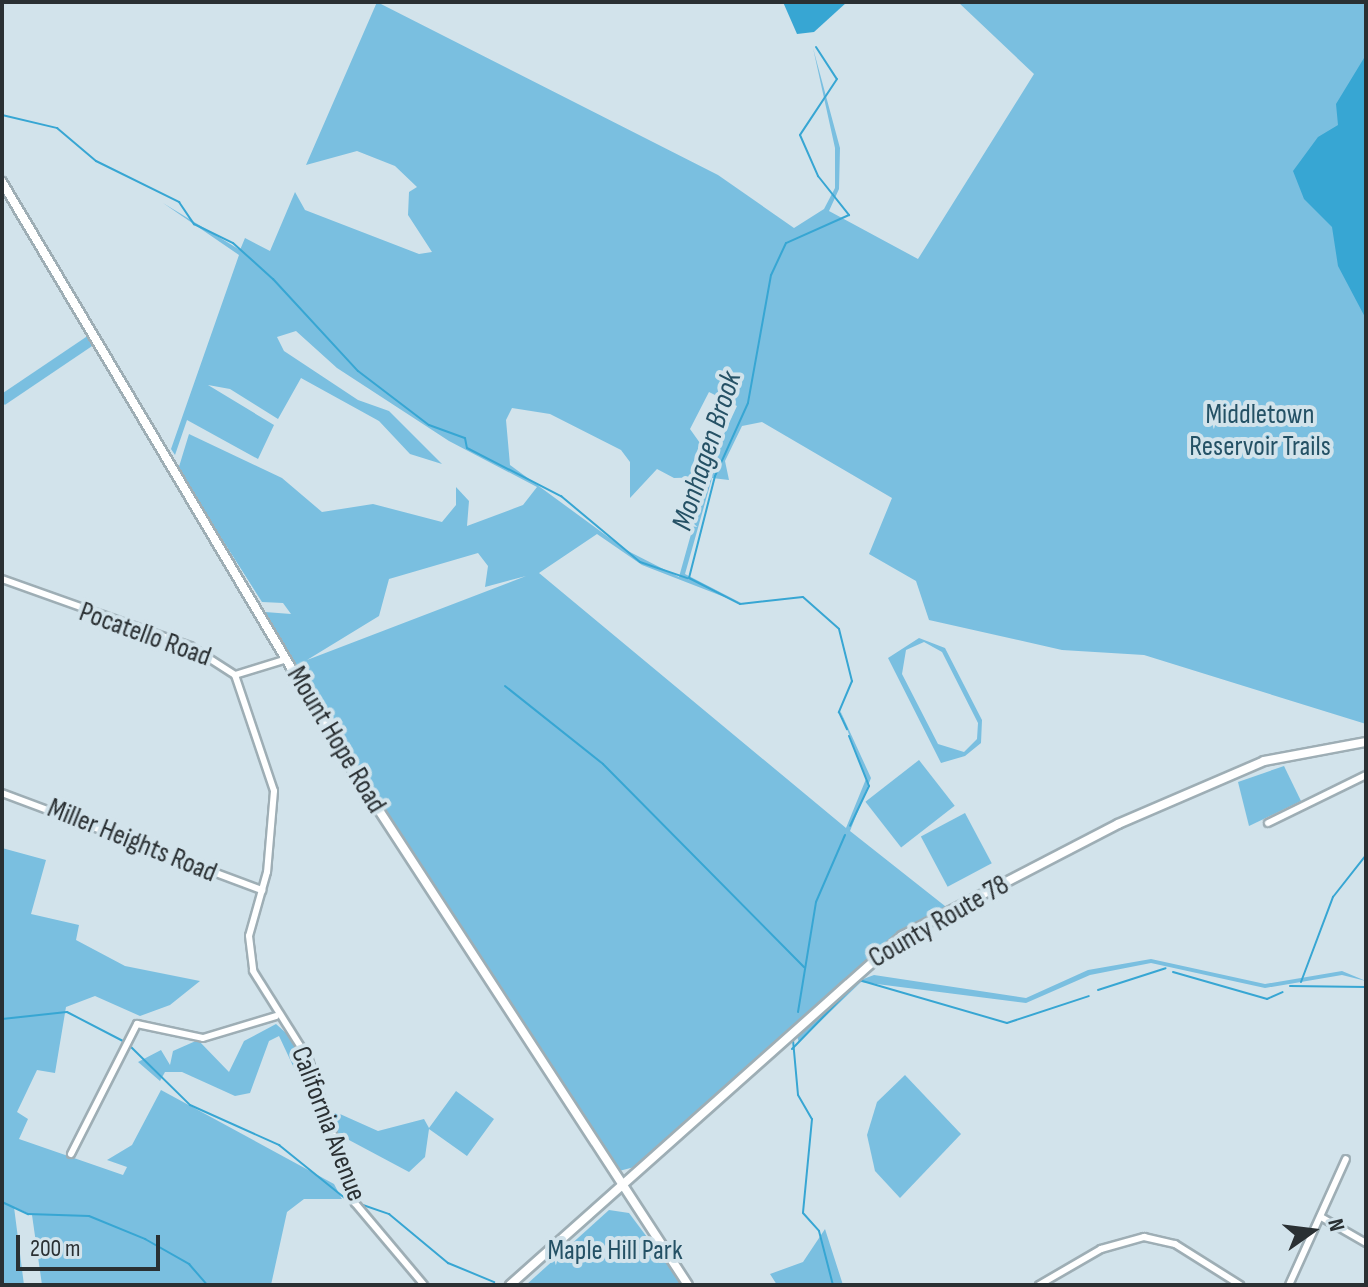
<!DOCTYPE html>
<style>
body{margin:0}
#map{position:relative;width:1368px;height:1287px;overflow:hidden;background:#d2e3eb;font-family:"Sofia Sans Condensed",sans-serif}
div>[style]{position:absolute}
.green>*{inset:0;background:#7abfe0;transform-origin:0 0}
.water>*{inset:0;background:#37a6d3}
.stream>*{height:2px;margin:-1px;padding:0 1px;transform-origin:1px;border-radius:1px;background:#37a6d3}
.roads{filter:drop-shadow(2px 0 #9eaeb5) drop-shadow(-2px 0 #9eaeb5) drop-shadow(0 2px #9eaeb5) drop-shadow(0 -2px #9eaeb5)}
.street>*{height:6px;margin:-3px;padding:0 3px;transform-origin:3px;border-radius:3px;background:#fff}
.secondary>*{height:8px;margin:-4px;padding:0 4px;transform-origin:4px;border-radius:4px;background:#fff}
span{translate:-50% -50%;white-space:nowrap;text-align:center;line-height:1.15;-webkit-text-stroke:8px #d2e3eb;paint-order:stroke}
.park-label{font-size:28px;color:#245165}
.street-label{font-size:28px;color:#2a3033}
.water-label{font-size:30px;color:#255165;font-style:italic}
.frame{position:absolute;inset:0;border:4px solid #2a3033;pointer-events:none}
.north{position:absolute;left:1272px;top:1191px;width:80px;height:80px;-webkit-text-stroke:6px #d2e3eb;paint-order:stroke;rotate:76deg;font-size:22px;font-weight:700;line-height:32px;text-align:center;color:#2a3033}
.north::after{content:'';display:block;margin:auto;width:28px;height:36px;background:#2a3033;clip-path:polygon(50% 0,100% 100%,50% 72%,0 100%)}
.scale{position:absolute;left:16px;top:1235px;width:144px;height:36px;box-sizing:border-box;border:4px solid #2a3033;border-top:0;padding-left:10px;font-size:24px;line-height:28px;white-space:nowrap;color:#2a3033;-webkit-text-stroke:6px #d2e3eb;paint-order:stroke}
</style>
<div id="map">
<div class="green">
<div style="clip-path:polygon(evenodd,377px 2px,718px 175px,794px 228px,824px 209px,835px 188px,835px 148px,813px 48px,840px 148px,839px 189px,829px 211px,918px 259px,1034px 74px,958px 2px,1366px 2px,1366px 724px,1144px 655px,1062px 650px,929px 620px,916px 581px,869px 554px,892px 498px,762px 422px,742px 426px,725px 461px,729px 480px,712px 478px,685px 574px,745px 605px,642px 565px,597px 534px,539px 573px,846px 828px,866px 779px,839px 708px,871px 778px,850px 831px,950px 910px,852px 974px,798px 1024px,798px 1035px,842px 987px,874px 975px,1026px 998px,1088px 970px,1151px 959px,1265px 984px,1342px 971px,1366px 981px,1342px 975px,1265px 988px,1151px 963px,1090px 975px,1026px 1003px,861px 982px,799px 1042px,794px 1029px,646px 1164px,619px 1171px,372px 794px,265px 612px,291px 614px,283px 603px,262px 602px,178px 470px,189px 434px,282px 478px,322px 512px,373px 504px,442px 522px,456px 505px,456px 487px,469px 501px,467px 526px,523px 505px,537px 487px,449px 441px,337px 368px,296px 331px,277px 337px,284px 351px,358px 400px,389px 411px,442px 464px,410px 454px,379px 421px,301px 378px,278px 419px,230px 389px,208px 385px,274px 425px,258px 459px,187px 420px,175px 455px,171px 449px,239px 255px,163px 203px,240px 250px,245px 238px,270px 251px,295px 192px,305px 210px,419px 254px,432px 252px,408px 215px,409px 192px,417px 187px,395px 166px,357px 151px,306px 165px,377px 2px,709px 392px,737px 406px,712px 460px,690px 429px,709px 392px,377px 2px,512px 408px,550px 414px,621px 450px,630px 462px,630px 498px,657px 469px,674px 478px,707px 477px,679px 577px,626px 550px,510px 465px,506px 420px,512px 408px,377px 2px,478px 553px,488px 566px,485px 587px,526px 576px,307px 660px,379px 616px,389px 579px,478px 553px)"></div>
<div style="left:89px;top:335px;width:11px;height:109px;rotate:56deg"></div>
<div style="clip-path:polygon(evenodd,919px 638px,945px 648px,982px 720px,981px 743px,965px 756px,941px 763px,888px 658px,919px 638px,924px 642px,942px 652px,978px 723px,977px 739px,964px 752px,938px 744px,902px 674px,906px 650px,924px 642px)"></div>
<div style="left:919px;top:760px;width:58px;height:68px;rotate:52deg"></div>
<div style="clip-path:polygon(1284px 766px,1301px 801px,1249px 826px,1238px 782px)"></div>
<div style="left:965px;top:813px;width:57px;height:50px;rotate:62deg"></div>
<div style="clip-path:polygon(2px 848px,46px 860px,31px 914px,79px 925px,76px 940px,125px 966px,200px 981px,170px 1005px,140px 1016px,95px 996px,66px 1007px,55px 1073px,37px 1070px,17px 1112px,28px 1119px,19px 1139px,123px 1175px,127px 1167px,107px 1160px,132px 1145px,161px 1090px,334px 1184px,342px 1199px,304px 1199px,287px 1212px,271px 1285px,42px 1285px,32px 1215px,14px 1207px,24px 1285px,2px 1285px)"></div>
<div style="clip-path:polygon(276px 1024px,295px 1041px,317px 1093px,302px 1085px,279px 1036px,269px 1041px,250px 1093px,235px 1096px,182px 1072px,165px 1072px,160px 1081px,138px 1062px,161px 1050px,170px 1065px,173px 1051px,198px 1040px,229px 1072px,244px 1041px)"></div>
<div style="clip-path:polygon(905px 1075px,961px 1134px,900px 1198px,875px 1171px,867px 1135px,877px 1102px)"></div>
<div style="clip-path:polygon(456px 1091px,494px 1119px,467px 1156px,429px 1129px,425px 1157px,409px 1172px,334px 1132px,331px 1110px,378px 1131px,424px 1119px,429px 1128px)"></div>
<div style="clip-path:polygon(609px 1210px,629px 1213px,683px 1285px,526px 1285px)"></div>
<div style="clip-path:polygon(825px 1229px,843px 1285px,777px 1285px,770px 1274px,803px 1262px)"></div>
</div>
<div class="water">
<div style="clip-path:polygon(783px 2px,847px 2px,814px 32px,797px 34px)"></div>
<div style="clip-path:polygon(1366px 17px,1366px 319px,1338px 266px,1332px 227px,1304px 199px,1293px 171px,1318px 137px,1338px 125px,1336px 104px,1364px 58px)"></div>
</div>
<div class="stream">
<div style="left:816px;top:47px;width:38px;rotate:57deg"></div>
<div style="left:837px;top:79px;width:67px;rotate:123.5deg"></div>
<div style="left:800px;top:135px;width:45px;rotate:66.3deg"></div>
<div style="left:818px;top:176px;width:50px;rotate:51.5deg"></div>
<div style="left:849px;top:215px;width:69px;rotate:156deg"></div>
<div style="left:786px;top:243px;width:35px;rotate:115deg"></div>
<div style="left:771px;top:275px;width:130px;rotate:100.2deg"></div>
<div style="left:748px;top:403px;width:80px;rotate:114.3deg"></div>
<div style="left:715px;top:476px;width:105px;rotate:104.3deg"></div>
<div style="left:689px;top:578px;width:57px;rotate:27deg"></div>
<div style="left:740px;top:604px;width:63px;rotate:-6.3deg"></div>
<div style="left:803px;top:597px;width:48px;rotate:41.6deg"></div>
<div style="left:839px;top:629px;width:54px;rotate:76deg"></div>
<div style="left:852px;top:681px;width:34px;rotate:113deg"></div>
<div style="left:839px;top:712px;width:19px;rotate:65deg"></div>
<div style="left:2px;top:115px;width:57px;rotate:13.3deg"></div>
<div style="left:57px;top:128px;width:51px;rotate:40.2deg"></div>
<div style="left:96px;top:161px;width:93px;rotate:26.3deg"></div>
<div style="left:179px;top:202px;width:27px;rotate:56deg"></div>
<div style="left:194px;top:224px;width:43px;rotate:26deg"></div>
<div style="left:233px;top:243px;width:54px;rotate:42deg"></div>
<div style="left:273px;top:279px;width:125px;rotate:47.3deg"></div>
<div style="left:358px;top:371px;width:89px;rotate:37.3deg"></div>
<div style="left:429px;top:425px;width:38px;rotate:20deg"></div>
<div style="left:465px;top:438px;width:10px;rotate:79deg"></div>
<div style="left:467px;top:448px;width:106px;rotate:27.1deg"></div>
<div style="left:561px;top:496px;width:103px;rotate:39.9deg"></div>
<div style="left:640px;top:562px;width:50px;rotate:18.8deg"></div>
<div style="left:505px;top:686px;width:125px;rotate:38.5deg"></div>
<div style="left:603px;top:764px;width:286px;rotate:45.3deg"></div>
<div style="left:849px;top:736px;width:54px;rotate:68.2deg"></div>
<div style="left:869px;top:786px;width:44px;rotate:115.4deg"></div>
<div style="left:1173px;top:972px;width:98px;rotate:16deg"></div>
<div style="left:1267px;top:999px;width:17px;rotate:-24deg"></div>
<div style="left:1301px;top:982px;width:91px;rotate:-69.4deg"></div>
<div style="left:1333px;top:897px;width:53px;rotate:-51.8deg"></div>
<div style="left:1290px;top:986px;width:76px;rotate:0.8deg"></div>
<div style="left:1098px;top:990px;width:71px;rotate:-17.9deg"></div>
<div style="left:798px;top:1012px;width:111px;rotate:-80.7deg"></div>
<div style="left:816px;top:902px;width:73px;rotate:-66.6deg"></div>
<div style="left:2px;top:1019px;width:65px;rotate:-6.1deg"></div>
<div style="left:67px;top:1012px;width:63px;rotate:27.4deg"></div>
<div style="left:793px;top:1040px;width:55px;rotate:84.8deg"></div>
<div style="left:798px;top:1095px;width:28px;rotate:60deg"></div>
<div style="left:812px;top:1119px;width:94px;rotate:95.5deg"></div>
<div style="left:803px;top:1213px;width:24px;rotate:48deg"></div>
<div style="left:819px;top:1231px;width:56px;rotate:75.5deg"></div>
<div style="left:130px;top:1046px;width:84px;rotate:44.5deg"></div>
<div style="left:190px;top:1105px;width:98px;rotate:24.2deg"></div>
<div style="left:279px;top:1145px;width:86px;rotate:38.9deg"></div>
<div style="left:792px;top:1049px;width:96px;rotate:-45.8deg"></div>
<div style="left:859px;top:980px;width:154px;rotate:16.2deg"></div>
<div style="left:1007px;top:1023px;width:86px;rotate:-18.2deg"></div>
<div style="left:2px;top:1202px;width:29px;rotate:25deg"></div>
<div style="left:28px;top:1214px;width:61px;rotate:1.9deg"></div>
<div style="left:89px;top:1216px;width:61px;rotate:22.3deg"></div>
<div style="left:145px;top:1239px;width:51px;rotate:29.6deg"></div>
<div style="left:189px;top:1264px;width:28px;rotate:49deg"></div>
<div style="left:360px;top:1204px;width:31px;rotate:19deg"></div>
<div style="left:389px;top:1214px;width:77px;rotate:39.7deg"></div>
<div style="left:448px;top:1263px;width:50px;rotate:22.4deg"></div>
</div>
<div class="roads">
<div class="street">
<div style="left:2px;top:579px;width:200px;rotate:19.6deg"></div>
<div style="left:190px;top:646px;width:54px;rotate:32.8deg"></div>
<div style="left:235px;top:675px;width:122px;rotate:71.4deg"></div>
<div style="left:274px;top:791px;width:81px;rotate:94.9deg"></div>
<div style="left:267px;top:872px;width:66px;rotate:105.7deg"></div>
<div style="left:249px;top:936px;width:35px;rotate:83deg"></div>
<div style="left:253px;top:971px;width:105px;rotate:57.8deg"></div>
<div style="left:309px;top:1060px;width:150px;rotate:72.2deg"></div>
<div style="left:355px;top:1203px;width:107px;rotate:49.9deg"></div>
<div style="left:235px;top:675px;width:54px;rotate:-17.1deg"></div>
<div style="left:2px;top:793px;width:278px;rotate:20.5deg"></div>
<div style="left:1268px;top:823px;width:109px;rotate:-26.1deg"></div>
<div style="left:71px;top:1154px;width:146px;rotate:-63.1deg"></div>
<div style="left:137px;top:1024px;width:67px;rotate:12deg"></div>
<div style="left:203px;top:1038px;width:76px;rotate:-16.8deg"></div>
<div style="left:1321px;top:1217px;width:52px;rotate:30deg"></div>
<div style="left:1039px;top:1285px;width:72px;rotate:-30.1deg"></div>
<div style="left:1101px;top:1249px;width:45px;rotate:-15.6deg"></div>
<div style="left:1144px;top:1237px;width:32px;rotate:13deg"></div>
<div style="left:1175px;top:1244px;width:77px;rotate:32.2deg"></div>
<div style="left:1289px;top:1285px;width:138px;rotate:-65.7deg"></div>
</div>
<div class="secondary">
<div style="left:2px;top:182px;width:667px;rotate:59.24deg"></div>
<div style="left:343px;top:755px;width:632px;rotate:56.94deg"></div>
<div style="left:510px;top:1285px;width:525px;rotate:-41.68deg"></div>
<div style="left:902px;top:936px;width:243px;rotate:-27.4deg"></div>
<div style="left:1118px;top:824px;width:159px;rotate:-23.3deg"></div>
<div style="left:1264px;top:761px;width:104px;rotate:-10.6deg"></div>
</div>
</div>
<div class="park-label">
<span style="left:1260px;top:431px">Middletown<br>Reservoir Trails</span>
<span style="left:615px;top:1251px">Maple Hill Park</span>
</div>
<div class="street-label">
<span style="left:145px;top:635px;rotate:20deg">Pocatello Road</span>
<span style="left:336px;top:740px;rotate:59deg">Mount Hope Road</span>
<span style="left:132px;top:841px;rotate:22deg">Miller Heights Road</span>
<span style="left:939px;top:922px;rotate:-30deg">County Route 78</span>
<span style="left:328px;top:1124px;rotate:69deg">California Avenue</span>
</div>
<div class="water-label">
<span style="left:707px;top:451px;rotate:-72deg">Monhagen Brook</span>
</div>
<div class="frame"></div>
<div class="north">N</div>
<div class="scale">200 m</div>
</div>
